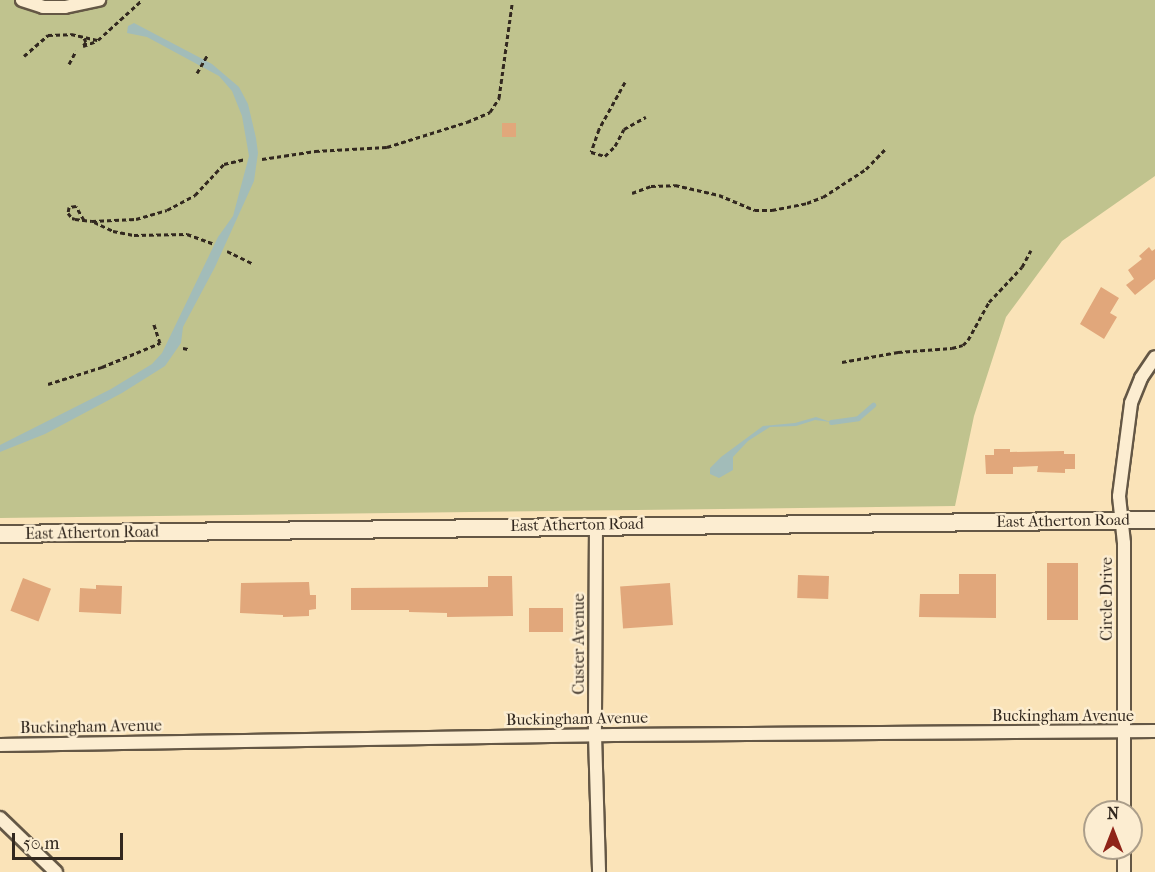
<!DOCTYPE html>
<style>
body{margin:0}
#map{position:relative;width:1155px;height:872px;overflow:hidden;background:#fae3b8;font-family:"IM FELL French Canon",serif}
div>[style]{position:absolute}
.green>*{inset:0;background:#c0c38e}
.water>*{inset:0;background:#a2bcb9}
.stream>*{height:4.5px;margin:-2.25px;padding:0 2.25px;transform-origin:2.25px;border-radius:2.25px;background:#a2bcb9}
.building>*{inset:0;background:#e1a77b;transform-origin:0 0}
.path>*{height:3px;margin-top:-1.5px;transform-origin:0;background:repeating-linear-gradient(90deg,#32281f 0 4.5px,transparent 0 7.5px)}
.roads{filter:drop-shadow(2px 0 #645745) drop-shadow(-2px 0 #645745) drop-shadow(0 2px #645745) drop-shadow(0 -2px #645745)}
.street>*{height:12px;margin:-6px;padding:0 6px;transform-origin:6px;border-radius:6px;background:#fcedd1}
.secondary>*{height:16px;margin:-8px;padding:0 8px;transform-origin:8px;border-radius:8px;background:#fcedd1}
span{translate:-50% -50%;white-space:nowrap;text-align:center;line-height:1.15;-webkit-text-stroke:5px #fcedd1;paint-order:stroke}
.street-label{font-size:16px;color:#32281f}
.north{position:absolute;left:1083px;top:800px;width:60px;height:60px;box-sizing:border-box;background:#fcedd1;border:2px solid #ab9e8a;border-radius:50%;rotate:0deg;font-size:16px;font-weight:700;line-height:24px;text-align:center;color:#32281f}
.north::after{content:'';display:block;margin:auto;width:21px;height:27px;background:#8f2418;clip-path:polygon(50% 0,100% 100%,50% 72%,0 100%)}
.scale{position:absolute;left:12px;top:833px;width:111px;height:27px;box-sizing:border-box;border:3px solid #32281f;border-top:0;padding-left:8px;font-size:18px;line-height:21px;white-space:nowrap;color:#32281f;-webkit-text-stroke:4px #fcedd1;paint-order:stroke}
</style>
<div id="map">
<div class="green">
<div style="clip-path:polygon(0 0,1155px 0,1155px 176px,1062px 241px,1006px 317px,974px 416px,955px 506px,0 518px)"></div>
</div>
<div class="water">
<div style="clip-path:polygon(134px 23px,212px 64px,239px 87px,248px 104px,256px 138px,258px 153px,254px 181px,215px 267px,183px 327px,181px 343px,165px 366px,122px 393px,45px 434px,0 452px,0 445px,111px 389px,152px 364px,162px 353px,218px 237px,233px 216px,249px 156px,242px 116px,232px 91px,219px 76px,147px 37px,127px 33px,128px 26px)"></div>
<div style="clip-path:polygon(816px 417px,831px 422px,815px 420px,796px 426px,770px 427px,748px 441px,733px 457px,733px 470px,719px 478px,710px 474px,710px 468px,721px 457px,763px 426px,795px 423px)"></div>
</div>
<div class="stream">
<div style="left:831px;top:422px;width:27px;rotate:-8deg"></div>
<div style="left:858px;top:418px;width:20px;rotate:-41deg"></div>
</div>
<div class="building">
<div style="left:502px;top:123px;width:14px;height:14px"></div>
<div style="clip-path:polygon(1149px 247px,1152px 251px,1155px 249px,1155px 279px,1135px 295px,1126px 285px,1134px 279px,1128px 270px,1142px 259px,1139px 256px)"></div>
<div style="clip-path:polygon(1101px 287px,1119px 298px,1110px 313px,1117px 317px,1104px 339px,1080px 324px)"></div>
<div style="clip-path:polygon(994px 449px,1010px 449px,1010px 452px,1064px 451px,1064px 454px,1075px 454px,1075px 469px,1065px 469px,1065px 473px,1037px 472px,1038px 466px,1013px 467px,1013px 474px,986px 474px,985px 455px,994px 455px)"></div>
<div style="left:1047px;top:563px;width:31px;height:57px"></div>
<div style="clip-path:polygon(959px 574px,996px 574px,996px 618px,919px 617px,920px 594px,959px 594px)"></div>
<div style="left:798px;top:575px;width:31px;height:23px;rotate:2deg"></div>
<div style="clip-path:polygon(488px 576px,512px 576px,513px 616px,447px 617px,447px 613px,409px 612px,409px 610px,351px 610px,351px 588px,488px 587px)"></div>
<div style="left:23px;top:578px;width:30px;height:35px;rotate:21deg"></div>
<div style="clip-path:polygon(309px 582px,310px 595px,316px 595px,316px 609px,309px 610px,309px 616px,283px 617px,283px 615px,240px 613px,241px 583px)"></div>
<div style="left:670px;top:583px;width:42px;height:50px;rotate:86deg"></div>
<div style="clip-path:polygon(96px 585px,122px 586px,121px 614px,79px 612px,80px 588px,96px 589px)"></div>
<div style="left:563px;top:608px;width:24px;height:34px;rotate:90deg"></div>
</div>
<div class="path">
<div style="left:84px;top:38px;width:4px;rotate:63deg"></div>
<div style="left:86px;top:42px;width:5px;rotate:127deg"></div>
<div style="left:83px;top:46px;width:15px;rotate:-20deg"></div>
<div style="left:24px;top:56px;width:32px;rotate:-41deg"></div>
<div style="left:48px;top:35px;width:23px;rotate:-2deg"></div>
<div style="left:71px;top:34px;width:28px;rotate:13deg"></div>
<div style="left:98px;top:40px;width:59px;rotate:-42.3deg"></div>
<div style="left:69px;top:64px;width:15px;rotate:-62deg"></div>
<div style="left:197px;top:73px;width:20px;rotate:-60deg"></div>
<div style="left:625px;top:82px;width:54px;rotate:119deg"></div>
<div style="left:599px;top:129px;width:24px;rotate:109deg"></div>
<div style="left:591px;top:152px;width:15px;rotate:16deg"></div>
<div style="left:605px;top:156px;width:14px;rotate:-45deg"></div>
<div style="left:615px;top:146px;width:19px;rotate:-62deg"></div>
<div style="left:624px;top:129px;width:25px;rotate:-29deg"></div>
<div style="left:262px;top:159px;width:54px;rotate:-8.6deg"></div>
<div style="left:315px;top:151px;width:72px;rotate:-3.2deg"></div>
<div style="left:387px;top:147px;width:84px;rotate:-17.4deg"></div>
<div style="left:467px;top:122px;width:25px;rotate:-23deg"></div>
<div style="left:490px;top:112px;width:17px;rotate:-57deg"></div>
<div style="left:499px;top:98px;width:95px;rotate:-82.1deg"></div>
<div style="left:632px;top:193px;width:20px;rotate:-20deg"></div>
<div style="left:651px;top:186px;width:24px;rotate:-2deg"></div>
<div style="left:675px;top:185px;width:45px;rotate:12.8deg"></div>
<div style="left:719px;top:195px;width:39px;rotate:23deg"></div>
<div style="left:755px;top:210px;width:17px"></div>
<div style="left:772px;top:210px;width:36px;rotate:-11deg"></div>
<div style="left:807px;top:203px;width:17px;rotate:-21deg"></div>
<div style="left:823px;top:197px;width:51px;rotate:-33.1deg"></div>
<div style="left:866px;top:169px;width:28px;rotate:-46deg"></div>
<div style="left:84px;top:220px;width:16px;rotate:-120deg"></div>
<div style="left:76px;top:206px;width:7px;rotate:172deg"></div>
<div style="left:69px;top:207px;width:6px;rotate:99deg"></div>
<div style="left:68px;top:213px;width:6px;rotate:51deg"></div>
<div style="left:72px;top:218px;width:3px;rotate:18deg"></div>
<div style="left:75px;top:219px;width:17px;rotate:7deg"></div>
<div style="left:92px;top:221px;width:44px;rotate:-2.6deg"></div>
<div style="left:136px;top:219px;width:32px;rotate:-16deg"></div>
<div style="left:167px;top:210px;width:32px;rotate:-28deg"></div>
<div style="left:195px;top:195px;width:42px;rotate:-46.9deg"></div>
<div style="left:224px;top:164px;width:22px;rotate:-13deg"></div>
<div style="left:94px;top:222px;width:21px;rotate:25deg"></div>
<div style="left:113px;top:231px;width:21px;rotate:11deg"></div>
<div style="left:134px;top:235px;width:53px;rotate:-1.1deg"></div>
<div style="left:187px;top:234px;width:27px;rotate:20deg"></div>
<div style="left:227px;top:251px;width:28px;rotate:26deg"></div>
<div style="left:183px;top:348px;width:5px;rotate:11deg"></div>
<div style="left:842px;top:362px;width:57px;rotate:-10.1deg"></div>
<div style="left:898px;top:352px;width:54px;rotate:-4.2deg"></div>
<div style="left:952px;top:348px;width:11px;rotate:-15deg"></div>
<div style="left:963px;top:345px;width:7px;rotate:-45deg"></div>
<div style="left:968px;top:340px;width:43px;rotate:-61.1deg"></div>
<div style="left:989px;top:302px;width:48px;rotate:-46.7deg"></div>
<div style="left:1022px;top:267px;width:19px;rotate:-62deg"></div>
<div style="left:48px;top:384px;width:57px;rotate:-17.5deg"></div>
<div style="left:102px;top:367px;width:63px;rotate:-22.5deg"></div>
<div style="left:160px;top:343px;width:20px;rotate:-108deg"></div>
</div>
<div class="roads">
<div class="street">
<div style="left:22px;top:0;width:22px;rotate:18deg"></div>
<div style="left:43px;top:7px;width:22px"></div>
<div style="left:65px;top:7px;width:35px;rotate:-12deg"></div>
<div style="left:596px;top:525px;width:210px;rotate:90.3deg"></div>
<div style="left:595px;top:735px;width:137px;rotate:88.3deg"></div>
<div style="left:0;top:745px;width:614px;rotate:-0.93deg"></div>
<div style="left:614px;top:735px;width:541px;rotate:-0.42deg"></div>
<div style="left:1124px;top:812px;width:269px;rotate:-90deg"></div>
<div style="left:1124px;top:543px;width:47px;rotate:-96.1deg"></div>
<div style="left:1119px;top:496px;width:94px;rotate:-82.6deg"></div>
<div style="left:1131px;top:403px;width:27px;rotate:-68deg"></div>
<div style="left:1141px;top:378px;width:25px;rotate:-56deg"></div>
<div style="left:0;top:818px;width:78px;rotate:44deg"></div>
<div style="left:1124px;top:848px;width:24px;rotate:90deg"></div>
</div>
<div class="secondary">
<div style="left:0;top:534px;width:1155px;rotate:-0.69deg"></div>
</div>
</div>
<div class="street-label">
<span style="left:1063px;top:521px;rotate:-1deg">East Atherton Road</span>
<span style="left:577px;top:525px;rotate:-1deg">East Atherton Road</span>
<span style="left:92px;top:533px;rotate:-1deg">East Atherton Road</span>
<span style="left:1107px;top:599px;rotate:-90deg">Circle Drive</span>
<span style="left:579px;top:644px;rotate:-90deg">Custer Avenue</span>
<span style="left:1063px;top:716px">Buckingham Avenue</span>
<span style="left:577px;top:719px;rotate:-1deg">Buckingham Avenue</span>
<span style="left:91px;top:727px;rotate:-1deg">Buckingham Avenue</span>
</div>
<div class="north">N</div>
<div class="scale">50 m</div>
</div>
